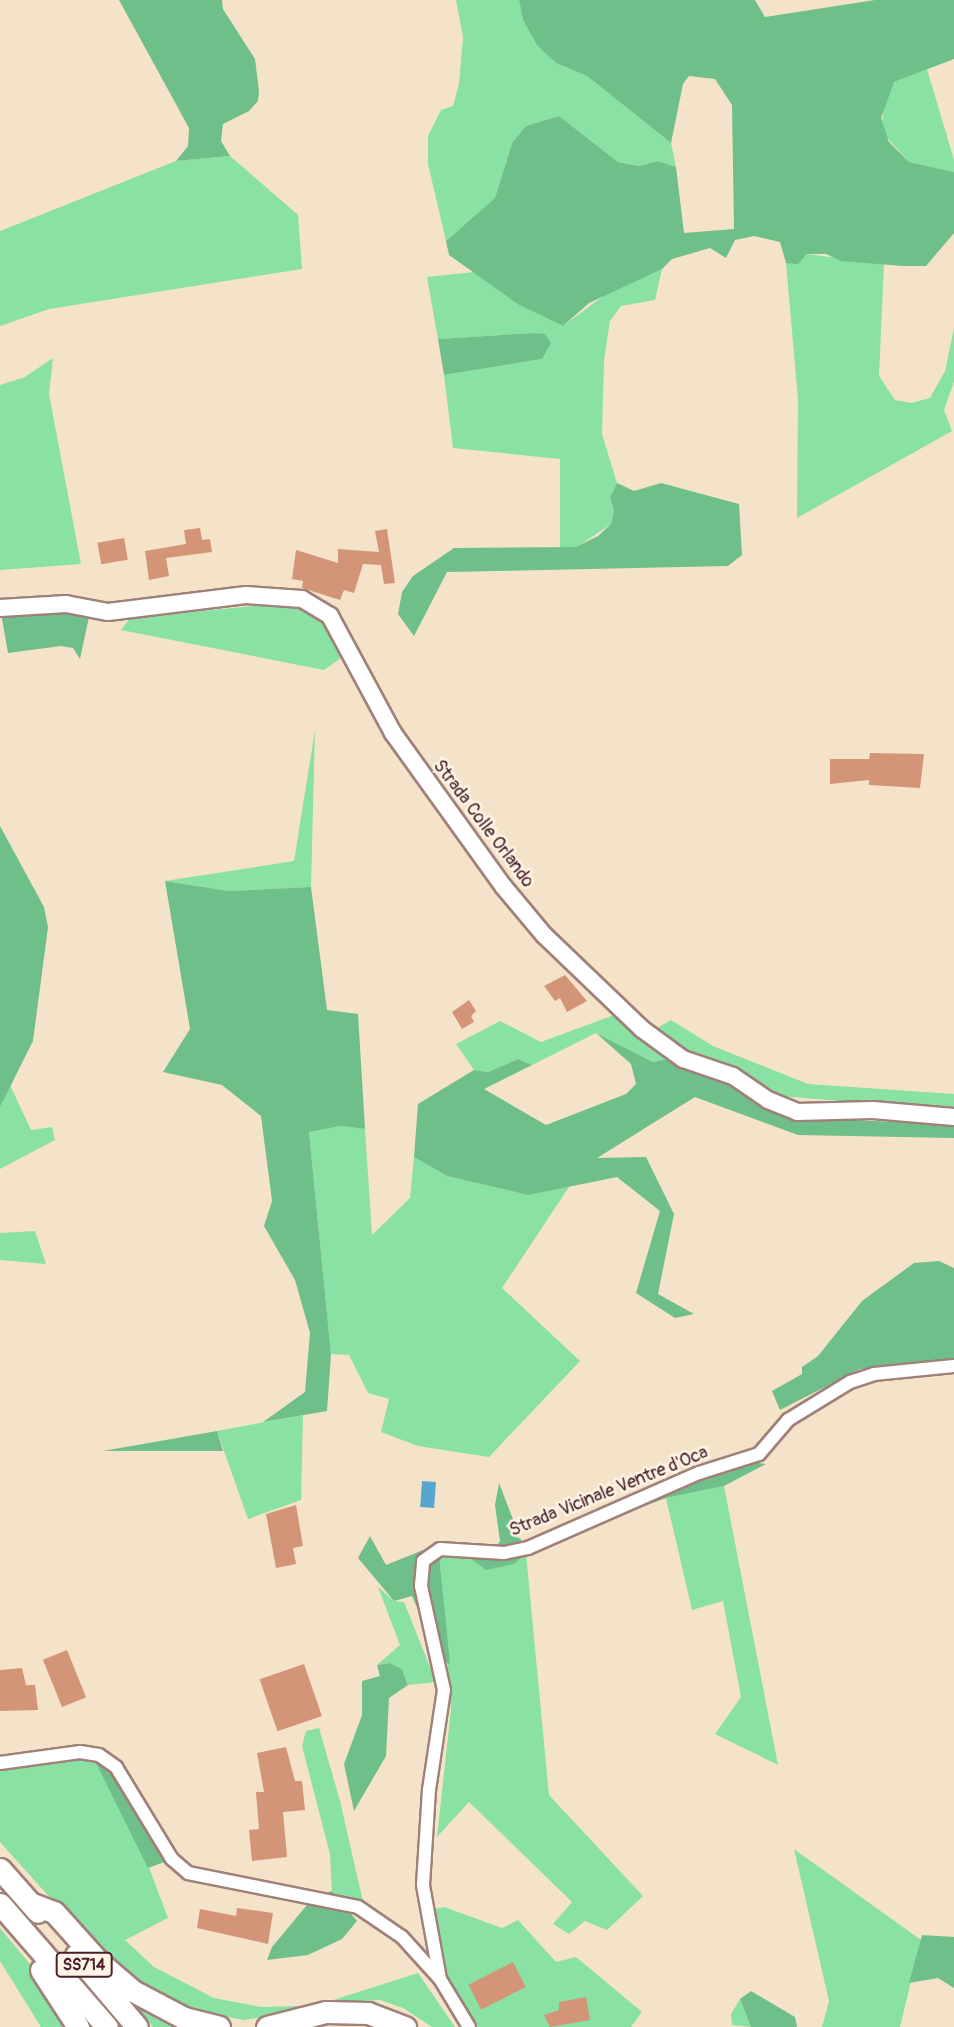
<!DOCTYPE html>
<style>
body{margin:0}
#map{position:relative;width:954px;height:2027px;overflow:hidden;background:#f5e3c9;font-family:Pangolin,sans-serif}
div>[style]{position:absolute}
.green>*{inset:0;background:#89e1a4}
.forest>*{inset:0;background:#6ebf8a}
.water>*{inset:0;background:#55a7d0;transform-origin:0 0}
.building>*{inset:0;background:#d49478;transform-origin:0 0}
.roads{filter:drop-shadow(2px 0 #a0817a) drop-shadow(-2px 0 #a0817a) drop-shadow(0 2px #a0817a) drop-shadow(0 -2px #a0817a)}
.minor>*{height:12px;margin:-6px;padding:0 6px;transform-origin:6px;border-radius:6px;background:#fff}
.tertiary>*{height:16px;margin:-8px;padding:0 8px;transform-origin:8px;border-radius:8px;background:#fff}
.trunk>*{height:21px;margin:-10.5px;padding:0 10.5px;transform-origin:10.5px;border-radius:10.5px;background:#fff}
span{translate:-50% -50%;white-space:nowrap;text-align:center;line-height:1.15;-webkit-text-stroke:5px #fcf5e5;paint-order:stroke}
.shield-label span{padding:2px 5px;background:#fcf5e5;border:2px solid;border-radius:5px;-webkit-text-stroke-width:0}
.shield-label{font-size:16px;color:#4a1f2b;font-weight:700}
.street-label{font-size:18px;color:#4a1f2b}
</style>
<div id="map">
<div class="green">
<div style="clip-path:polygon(456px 0,519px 0,523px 20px,556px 63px,587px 76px,671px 143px,676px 167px,658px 161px,638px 166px,618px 162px,559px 116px,526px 126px,512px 143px,495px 198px,446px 241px,428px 164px,428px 136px,441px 110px,453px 106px,459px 84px,463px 37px)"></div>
<div style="clip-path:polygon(927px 69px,954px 160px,954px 172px,909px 162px,881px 131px,885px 97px,894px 82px)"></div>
<div style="clip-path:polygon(230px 156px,298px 215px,302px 269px,49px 309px,0 326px,0 231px,176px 161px)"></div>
<div style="clip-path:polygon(807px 254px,884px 264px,879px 376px,895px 400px,911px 403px,930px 398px,945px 371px,954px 328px,954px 382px,944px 410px,952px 431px,797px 518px,798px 399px,786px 263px,798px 263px)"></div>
<div style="clip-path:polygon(662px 269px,655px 300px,621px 306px,610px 321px,604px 360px,602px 434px,617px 483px,610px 497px,614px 511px,611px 524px,577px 547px,560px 548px,560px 459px,453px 448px,444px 375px,542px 359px,532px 333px,438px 339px,427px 277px,474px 272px,519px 305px,563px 326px,610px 291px)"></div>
<div style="clip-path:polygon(53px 358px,49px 394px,81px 564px,0 570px,0 385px,25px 377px)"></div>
<div style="clip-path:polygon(275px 604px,308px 611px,328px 626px,342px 657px,324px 670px,121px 630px,130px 618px)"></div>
<div style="clip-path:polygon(315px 730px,311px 887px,229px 891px,165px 881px,294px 861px)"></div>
<div style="clip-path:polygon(617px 1014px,673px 1058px,653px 1062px,596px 1033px,532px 1065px,518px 1059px,488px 1072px,474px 1070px,456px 1044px,500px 1021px,541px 1042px)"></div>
<div style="clip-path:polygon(671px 1020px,713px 1046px,808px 1084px,954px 1094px,954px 1111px,781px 1096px,728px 1067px,695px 1057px,652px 1031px)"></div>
<div style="clip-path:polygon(10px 1085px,31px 1130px,52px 1127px,55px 1140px,0 1169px,0 1107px)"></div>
<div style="clip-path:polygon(341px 1126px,365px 1129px,372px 1235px,410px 1198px,414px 1157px,447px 1176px,528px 1195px,571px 1184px,502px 1288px,580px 1361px,489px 1457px,418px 1446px,381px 1432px,389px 1399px,368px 1393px,349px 1355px,331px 1354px,309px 1132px)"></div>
<div style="clip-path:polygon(35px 1231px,46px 1264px,0 1260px,0 1233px)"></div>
<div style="clip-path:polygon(303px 1415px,301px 1500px,248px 1519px,217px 1431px)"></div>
<div style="clip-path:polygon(724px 1486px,778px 1765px,715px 1734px,741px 1697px,723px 1601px,692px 1610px,666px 1498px)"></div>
<div style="clip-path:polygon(439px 1550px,526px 1553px,549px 1795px,643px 1896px,607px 1930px,585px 1921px,569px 1934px,553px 1924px,572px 1902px,469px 1802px,437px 1837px,451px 1709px)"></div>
<div style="clip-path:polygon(378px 1587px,394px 1601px,404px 1602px,436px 1682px,408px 1685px,402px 1669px,390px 1663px,377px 1665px,400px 1645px)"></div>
<div style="clip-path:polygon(319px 1728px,340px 1801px,365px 1910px,344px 1903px,332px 1891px,330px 1854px,302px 1746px,306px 1731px)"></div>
<div style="clip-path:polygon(66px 1755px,95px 1761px,145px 1857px,168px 1918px,125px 1940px,154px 1967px,214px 1998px,261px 2007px,300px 2006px,300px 2011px,244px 2020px,191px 2010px,140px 1985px,87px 1939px,0 1842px,0 1768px)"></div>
<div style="clip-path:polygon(794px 1849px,921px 1940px,900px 2027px,822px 2027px,829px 2001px)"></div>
<div style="clip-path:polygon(444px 1907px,502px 1928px,518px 1920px,556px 1962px,576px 1957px,642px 2012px,631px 2027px,470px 2027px,445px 1984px,431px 1910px)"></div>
<div style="clip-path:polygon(0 1928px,48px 1986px,72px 2027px,41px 2027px,0 1961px)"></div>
<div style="clip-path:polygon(418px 1973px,455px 2027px,432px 2027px,403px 2008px,380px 2000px,321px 2004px)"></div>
<div style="clip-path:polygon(740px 1999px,751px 2027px,732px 2025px,731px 2014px)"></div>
<div style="clip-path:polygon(133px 2001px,187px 2027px,153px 2027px)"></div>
</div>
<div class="forest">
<div style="clip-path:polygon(119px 0,222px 0,223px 9px,255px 59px,259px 91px,258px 101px,249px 111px,223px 124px,221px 141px,230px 156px,176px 161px,188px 146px,189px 128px)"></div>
<div style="clip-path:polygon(519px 0,755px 0,765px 17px,875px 0,954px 0,954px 59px,894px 82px,881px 118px,889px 142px,909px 162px,954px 172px,954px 233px,926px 266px,903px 266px,841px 261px,826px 254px,807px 254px,798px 264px,786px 263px,780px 242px,754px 236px,735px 240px,726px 258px,710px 248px,672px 259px,662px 269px,589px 303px,563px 326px,519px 305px,449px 255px,446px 241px,495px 198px,512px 143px,526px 126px,559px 116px,618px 162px,638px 166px,658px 161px,676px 167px,684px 233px,734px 229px,732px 105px,715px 79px,689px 76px,683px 84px,671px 143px,587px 76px,556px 63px,537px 45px,523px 20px)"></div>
<div style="clip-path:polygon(532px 333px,545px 334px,551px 343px,542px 359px,444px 375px,438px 339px)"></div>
<div style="clip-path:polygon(617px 483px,634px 491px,661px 483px,739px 504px,742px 555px,728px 566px,447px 572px,414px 636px,398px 614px,402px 592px,413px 576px,454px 548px,576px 547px,598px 536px,611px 524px,614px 511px,610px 497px)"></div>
<div style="clip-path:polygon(63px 612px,89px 617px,80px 659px,73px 648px,61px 646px,8px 653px,1px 613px)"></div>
<div style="clip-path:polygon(0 826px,44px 907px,48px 927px,33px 1041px,0 1107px)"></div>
<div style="clip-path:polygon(165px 881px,229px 891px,311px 887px,327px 1010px,358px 1014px,365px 1129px,341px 1126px,309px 1132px,331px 1354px,327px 1411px,263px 1422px,305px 1392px,310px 1333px,295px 1280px,264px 1226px,272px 1201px,261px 1116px,222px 1085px,163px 1072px,190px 1029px)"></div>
<div style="clip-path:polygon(596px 1033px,653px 1062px,673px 1058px,817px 1119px,954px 1124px,954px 1138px,798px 1135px,695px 1097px,597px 1158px,646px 1157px,674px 1214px,658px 1294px,694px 1314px,675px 1318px,636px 1293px,660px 1211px,617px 1177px,528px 1195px,447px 1176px,414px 1157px,418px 1104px,474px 1070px,488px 1072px,518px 1059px,532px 1065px,484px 1089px,546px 1125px,626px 1094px,636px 1084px,631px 1064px)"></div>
<div style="clip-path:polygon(939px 1261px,954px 1268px,954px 1362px,860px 1369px,780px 1410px,772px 1391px,802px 1374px,802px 1367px,818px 1356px,862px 1301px,914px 1263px)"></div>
<div style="clip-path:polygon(217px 1431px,223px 1451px,103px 1451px)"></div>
<div style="clip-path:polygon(753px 1462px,766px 1464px,724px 1486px,666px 1498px,599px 1523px,676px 1486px)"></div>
<div style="clip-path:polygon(499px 1483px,526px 1553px,514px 1564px,486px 1570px,466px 1555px,489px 1558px,500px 1541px,495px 1505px)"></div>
<div style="clip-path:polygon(370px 1536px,386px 1565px,438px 1544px,450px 1664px,440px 1661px,412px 1596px,394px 1601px,358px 1558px)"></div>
<div style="clip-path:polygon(390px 1663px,402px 1669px,408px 1685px,389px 1698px,386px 1756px,354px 1811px,344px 1764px,362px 1715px,362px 1681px,380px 1676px,377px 1665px)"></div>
<div style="clip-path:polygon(95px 1761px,112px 1769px,170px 1860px,148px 1868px)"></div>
<div style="clip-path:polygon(332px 1891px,357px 1921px,342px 1939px,308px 1955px,267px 1960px,272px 1947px,307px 1905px,318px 1895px)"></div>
<div style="clip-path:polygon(922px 1935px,954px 1937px,954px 1988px,938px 1978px,909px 1983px)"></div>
<div style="clip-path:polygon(751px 1991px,795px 2017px,797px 2027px,751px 2027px,740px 1999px)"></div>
</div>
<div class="water">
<div style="left:422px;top:1481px;width:14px;height:26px;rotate:4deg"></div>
</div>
<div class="building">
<div style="clip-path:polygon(200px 528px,202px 540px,210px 539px,212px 552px,166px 558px,169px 576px,149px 580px,145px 551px,186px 544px,184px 530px)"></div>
<div style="clip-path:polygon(387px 529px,395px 583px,384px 584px,381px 565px,363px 564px,354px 593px,344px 590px,340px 600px,302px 588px,303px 581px,292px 579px,296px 550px,338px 563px,338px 549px,379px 552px,375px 531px)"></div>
<div style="left:124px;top:538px;width:22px;height:27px;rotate:80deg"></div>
<div style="clip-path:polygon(870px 753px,924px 754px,920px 788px,869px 785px,869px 780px,830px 784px,830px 759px,869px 759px)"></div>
<div style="clip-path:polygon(565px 975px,587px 1001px,567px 1012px,560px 998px,555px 1001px,544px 986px)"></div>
<div style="clip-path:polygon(469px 1000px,476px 1011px,471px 1016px,474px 1022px,462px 1029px,452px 1012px)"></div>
<div style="clip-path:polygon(296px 1505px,303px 1546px,293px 1548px,296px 1564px,276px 1568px,266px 1514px)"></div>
<div style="left:67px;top:1650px;width:51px;height:26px;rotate:68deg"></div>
<div style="left:304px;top:1664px;width:55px;height:47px;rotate:71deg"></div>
<div style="clip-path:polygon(22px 1668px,26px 1685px,35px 1685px,38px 1710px,0 1711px,0 1670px)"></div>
<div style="clip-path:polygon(286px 1747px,295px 1781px,302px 1781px,305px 1810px,283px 1812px,287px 1857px,252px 1861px,249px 1830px,259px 1829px,256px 1792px,264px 1792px,257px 1753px)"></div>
<div style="clip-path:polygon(237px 1908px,273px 1913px,268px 1944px,197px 1928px,200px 1909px,236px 1916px)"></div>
<div style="left:513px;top:1962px;width:28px;height:50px;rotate:63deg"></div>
<div style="clip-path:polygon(586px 1997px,590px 2020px,550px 2027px,544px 2015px,559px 2010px,559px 2002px)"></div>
</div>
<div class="roads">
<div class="minor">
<div style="left:0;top:1763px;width:81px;rotate:-7.8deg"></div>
<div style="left:80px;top:1752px;width:19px;rotate:9deg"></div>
<div style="left:99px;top:1755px;width:21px;rotate:35deg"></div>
<div style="left:116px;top:1767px;width:108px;rotate:58.7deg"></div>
<div style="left:172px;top:1859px;width:21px;rotate:41deg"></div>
<div style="left:188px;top:1873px;width:173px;rotate:11.3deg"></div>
<div style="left:358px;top:1907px;width:53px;rotate:34.3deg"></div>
<div style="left:402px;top:1937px;width:57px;rotate:47.9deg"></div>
<div style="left:440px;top:1979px;width:56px;rotate:58.9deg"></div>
<div style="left:440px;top:1979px;width:96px;rotate:-100.3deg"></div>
<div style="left:423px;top:1885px;width:95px;rotate:-86.4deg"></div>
<div style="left:429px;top:1790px;width:101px;rotate:-81.5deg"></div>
<div style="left:444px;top:1690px;width:107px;rotate:-102.5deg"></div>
<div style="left:421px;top:1586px;width:25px;rotate:-85deg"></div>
<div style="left:423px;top:1561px;width:21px;rotate:-35deg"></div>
<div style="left:440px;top:1549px;width:64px;rotate:3.6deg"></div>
<div style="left:504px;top:1553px;width:25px;rotate:-12deg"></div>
<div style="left:528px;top:1548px;width:187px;rotate:-23.7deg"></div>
<div style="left:699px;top:1473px;width:63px;rotate:-17.6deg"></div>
<div style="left:759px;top:1454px;width:45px;rotate:-49.5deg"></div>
<div style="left:788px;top:1420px;width:73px;rotate:-31.5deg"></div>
<div style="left:850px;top:1382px;width:25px;rotate:-18deg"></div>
<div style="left:874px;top:1374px;width:80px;rotate:-5.7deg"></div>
</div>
<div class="tertiary">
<div style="left:0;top:608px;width:66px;rotate:-3.5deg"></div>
<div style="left:66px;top:604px;width:43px;rotate:10.8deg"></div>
<div style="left:108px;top:612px;width:139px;rotate:-7deg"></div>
<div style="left:246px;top:595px;width:56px;rotate:4.1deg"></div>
<div style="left:302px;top:599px;width:33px;rotate:31deg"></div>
<div style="left:330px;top:616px;width:133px;rotate:61.7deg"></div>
<div style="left:393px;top:733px;width:188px;rotate:54.3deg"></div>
<div style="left:503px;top:886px;width:64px;rotate:50.1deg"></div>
<div style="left:544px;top:935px;width:136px;rotate:43.8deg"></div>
<div style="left:642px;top:1029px;width:51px;rotate:36.2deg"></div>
<div style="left:683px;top:1059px;width:53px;rotate:18.8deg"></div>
<div style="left:733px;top:1076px;width:42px;rotate:34.4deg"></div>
<div style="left:768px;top:1100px;width:31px;rotate:22deg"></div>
<div style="left:797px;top:1112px;width:76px;rotate:-1.5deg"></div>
<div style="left:873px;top:1110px;width:81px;rotate:4.9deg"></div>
</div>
<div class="trunk">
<div style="left:0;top:1869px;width:57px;rotate:48.5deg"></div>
<div style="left:30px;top:1903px;width:26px;rotate:21deg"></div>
<div style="left:54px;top:1912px;width:66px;rotate:48.1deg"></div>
<div style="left:98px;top:1961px;width:46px;rotate:40.6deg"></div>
<div style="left:133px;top:1991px;width:58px;rotate:27.9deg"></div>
<div style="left:184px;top:2018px;width:36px;rotate:14deg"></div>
<div style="left:0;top:1904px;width:163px;rotate:49deg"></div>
<div style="left:76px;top:1955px;width:94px;rotate:49.7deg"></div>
<div style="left:41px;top:1970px;width:68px;rotate:57deg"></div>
<div style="left:267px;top:2027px;width:61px;rotate:-14.3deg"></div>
<div style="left:326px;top:2012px;width:42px;rotate:1.4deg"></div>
<div style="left:368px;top:2013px;width:40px;rotate:21deg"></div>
</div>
</div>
<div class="shield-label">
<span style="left:84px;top:1965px">SS714</span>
</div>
<div class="street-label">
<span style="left:483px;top:824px;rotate:53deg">Strada Colle Orlando</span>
<span style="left:609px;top:1492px;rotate:-22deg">Strada Vicinale Ventre d'Oca</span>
</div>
</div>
